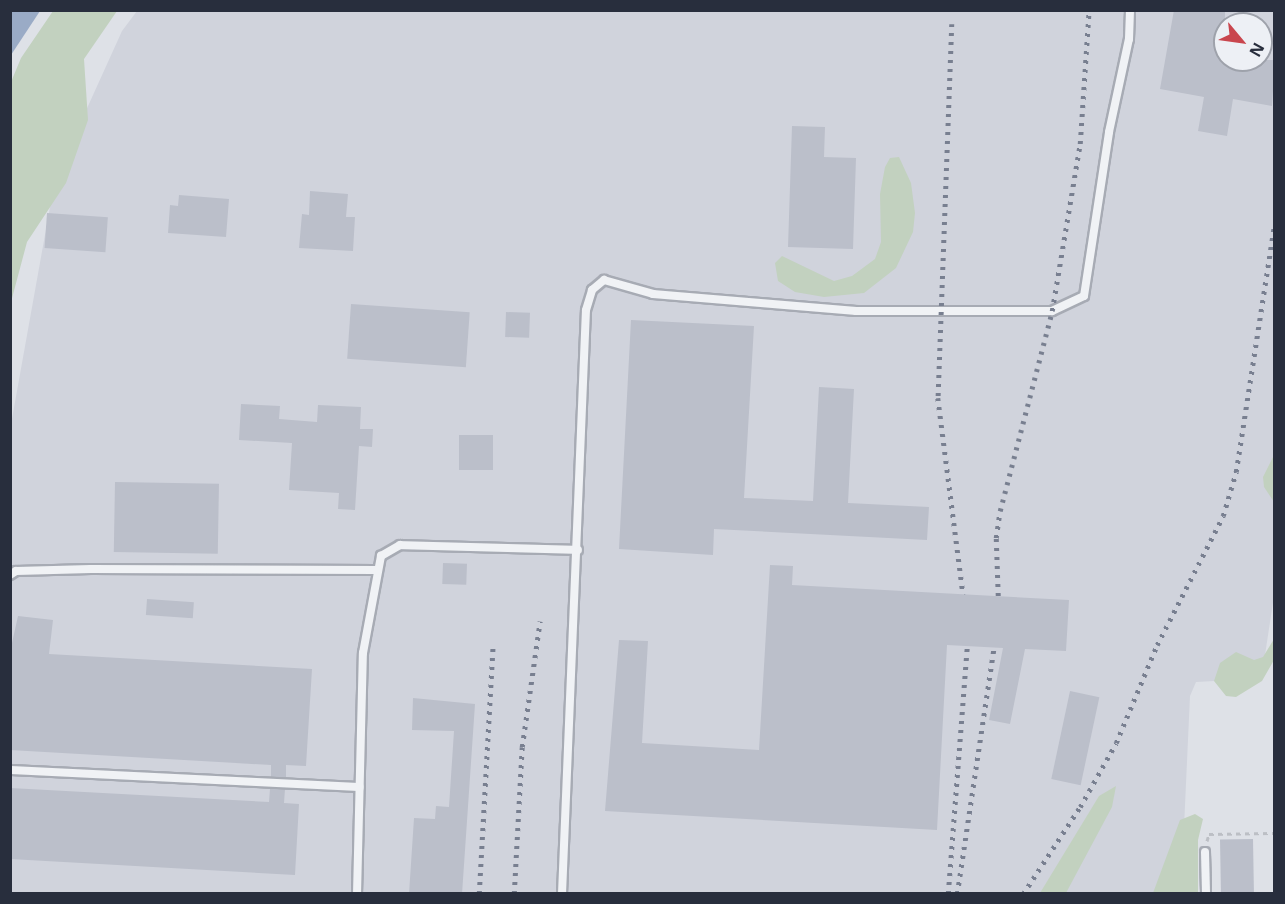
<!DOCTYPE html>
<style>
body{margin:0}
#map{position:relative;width:1285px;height:904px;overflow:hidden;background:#dee1e7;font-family:"Noto Sans",sans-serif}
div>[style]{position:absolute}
.built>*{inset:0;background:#d0d3dc}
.green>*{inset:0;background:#c2d1bf}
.water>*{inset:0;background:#9aabc6}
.building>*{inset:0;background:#bbbfca;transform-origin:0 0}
.path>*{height:3px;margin-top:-1.5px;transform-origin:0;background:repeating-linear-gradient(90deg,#bcbfc5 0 4.5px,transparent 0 9px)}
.roads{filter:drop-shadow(2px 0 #a7abb4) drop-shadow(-2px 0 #a7abb4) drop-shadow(0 2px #a7abb4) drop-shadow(0 -2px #a7abb4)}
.lane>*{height:8px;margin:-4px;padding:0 4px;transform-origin:4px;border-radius:4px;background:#f0f2f5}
.rail>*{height:4.5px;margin-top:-2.25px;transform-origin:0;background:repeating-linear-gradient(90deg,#787f90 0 3px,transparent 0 9px)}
span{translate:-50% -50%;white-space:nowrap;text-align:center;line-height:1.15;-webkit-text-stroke:5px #edf0f5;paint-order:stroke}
.frame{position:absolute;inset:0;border:12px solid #282e3d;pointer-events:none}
.north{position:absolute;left:1213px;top:12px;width:60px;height:60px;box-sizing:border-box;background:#edf0f5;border:2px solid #9ea2ab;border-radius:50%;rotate:119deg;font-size:16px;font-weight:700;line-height:24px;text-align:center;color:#282e3d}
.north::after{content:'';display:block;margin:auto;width:21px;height:27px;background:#c9464e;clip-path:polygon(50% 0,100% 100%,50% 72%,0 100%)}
</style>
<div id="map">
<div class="built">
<div style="clip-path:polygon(evenodd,137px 11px,1274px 11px,1274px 596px,1265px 655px,1251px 679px,1196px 682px,1190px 696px,1181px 893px,11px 893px,10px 430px,55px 179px,122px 31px,137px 11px,1225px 24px,1261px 24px,1261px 60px,1225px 60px,1225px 24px)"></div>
</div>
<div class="green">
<div style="clip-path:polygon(53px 11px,117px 11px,84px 59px,88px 120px,66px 183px,27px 242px,11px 302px,11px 82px,21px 58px)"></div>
<div style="clip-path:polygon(899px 157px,911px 183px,915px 213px,913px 232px,896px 268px,864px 293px,824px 297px,795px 292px,778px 281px,775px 263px,782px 256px,834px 281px,852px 276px,875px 259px,881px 242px,880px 194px,885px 167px,890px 158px)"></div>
<div style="clip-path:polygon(1274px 455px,1274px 502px,1264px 487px,1263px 477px)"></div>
<div style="clip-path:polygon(1274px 639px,1274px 660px,1262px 681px,1236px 697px,1226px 696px,1214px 681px,1220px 663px,1236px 652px,1254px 660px,1263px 657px)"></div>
<div style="clip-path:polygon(1116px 786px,1112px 807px,1066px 893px,1040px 893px,1099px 796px)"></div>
<div style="clip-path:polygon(1195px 814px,1203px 819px,1198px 840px,1198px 893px,1153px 893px,1180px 820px)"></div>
</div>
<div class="water">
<div style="clip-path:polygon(11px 10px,40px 11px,11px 55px,10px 11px)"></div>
</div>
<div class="building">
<div style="clip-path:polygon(1174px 10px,1225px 10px,1225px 60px,1275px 60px,1272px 106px,1233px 99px,1227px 136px,1198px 131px,1204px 97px,1160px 89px)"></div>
<div style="clip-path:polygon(792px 126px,825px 127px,824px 157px,856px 158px,853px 249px,788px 247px)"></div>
<div style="clip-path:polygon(310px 191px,348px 194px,346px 217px,355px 217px,353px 251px,299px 248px,302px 214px,309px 215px)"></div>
<div style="clip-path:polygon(179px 195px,229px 199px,226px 237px,168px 233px,170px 205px,178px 206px)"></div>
<div style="left:47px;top:213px;width:61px;height:35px;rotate:4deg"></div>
<div style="left:351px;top:304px;width:119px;height:55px;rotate:4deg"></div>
<div style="left:506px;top:312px;width:24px;height:25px;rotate:2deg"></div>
<div style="clip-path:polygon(631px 320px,754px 326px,744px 498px,813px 501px,819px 387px,854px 389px,848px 503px,929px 507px,927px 540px,714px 529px,713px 555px,619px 549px)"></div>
<div style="clip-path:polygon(241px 404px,280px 406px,279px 419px,317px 422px,318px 405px,361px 407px,360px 429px,373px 429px,372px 447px,359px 446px,355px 510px,338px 509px,339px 493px,289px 490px,292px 443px,239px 440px)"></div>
<div style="left:459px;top:435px;width:34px;height:35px"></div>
<div style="left:115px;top:482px;width:104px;height:70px;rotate:1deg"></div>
<div style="left:443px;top:563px;width:24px;height:21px;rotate:2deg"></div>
<div style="clip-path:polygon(770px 565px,793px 566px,792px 585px,1069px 600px,1066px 651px,1025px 649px,1010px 724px,989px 720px,1003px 648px,947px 645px,937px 830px,605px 811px,619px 640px,648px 641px,642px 743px,759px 750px)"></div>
<div style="left:147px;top:599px;width:47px;height:16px;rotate:4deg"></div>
<div style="clip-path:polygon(18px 616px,53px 620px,49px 654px,312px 669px,306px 766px,286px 765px,286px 777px,271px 777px,271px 765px,10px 750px,10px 652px)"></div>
<div style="left:1070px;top:691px;width:30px;height:90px;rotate:12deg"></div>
<div style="clip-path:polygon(413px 698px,475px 704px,462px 894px,409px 894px,414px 818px,435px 819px,436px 806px,449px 807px,454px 731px,412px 730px)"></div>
<div style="clip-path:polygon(10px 788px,269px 802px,270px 789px,285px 789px,284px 803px,299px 804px,295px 875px,10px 859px)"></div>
<div style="left:1253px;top:839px;width:55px;height:33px;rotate:89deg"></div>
</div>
<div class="path">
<div style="left:1207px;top:841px;width:7px;rotate:-74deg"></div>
<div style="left:1209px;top:834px;width:65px;rotate:-0.9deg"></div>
</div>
<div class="roads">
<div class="lane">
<div style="left:10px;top:575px;width:7px;rotate:-34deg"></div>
<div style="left:16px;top:571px;width:75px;rotate:-1.5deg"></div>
<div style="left:91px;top:569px;width:285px;rotate:0.2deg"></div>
<div style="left:10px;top:770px;width:350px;rotate:2.8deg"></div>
<div style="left:1205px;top:852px;width:42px;rotate:88.6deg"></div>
<div style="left:357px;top:894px;width:241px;rotate:-88.6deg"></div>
<div style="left:363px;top:653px;width:99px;rotate:-79.5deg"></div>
<div style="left:381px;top:556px;width:22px;rotate:-30deg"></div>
<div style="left:400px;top:545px;width:178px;rotate:1.6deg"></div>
<div style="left:562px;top:894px;width:584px;rotate:-87.65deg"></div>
<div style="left:586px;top:310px;width:21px;rotate:-73deg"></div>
<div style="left:592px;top:290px;width:16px;rotate:-40deg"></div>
<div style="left:604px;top:280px;width:51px;rotate:15.9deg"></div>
<div style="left:653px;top:294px;width:204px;rotate:4.8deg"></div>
<div style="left:856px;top:311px;width:196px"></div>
<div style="left:1052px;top:311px;width:35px;rotate:-25deg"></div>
<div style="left:1084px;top:296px;width:166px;rotate:-81.3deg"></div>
<div style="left:1109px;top:132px;width:95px;rotate:-77.9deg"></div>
<div style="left:1129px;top:39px;width:29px;rotate:-88deg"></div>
</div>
</div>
<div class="rail">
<div style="left:952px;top:24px;width:374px;rotate:92.1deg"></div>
<div style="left:938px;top:398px;width:198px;rotate:82.7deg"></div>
<div style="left:998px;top:596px;width:58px;rotate:-92deg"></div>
<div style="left:996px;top:538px;width:27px;rotate:-82deg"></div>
<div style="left:1000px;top:511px;width:207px;rotate:-75.4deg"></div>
<div style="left:1052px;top:311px;width:169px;rotate:-80.5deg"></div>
<div style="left:1080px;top:144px;width:134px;rotate:-86.2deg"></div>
<div style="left:479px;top:894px;width:250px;rotate:-86.8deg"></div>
<div style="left:514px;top:894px;width:147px;rotate:-86.9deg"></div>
<div style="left:522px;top:747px;width:127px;rotate:-81.9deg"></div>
<div style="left:948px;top:894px;width:249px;rotate:-85.6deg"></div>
<div style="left:957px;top:894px;width:250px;rotate:-81.5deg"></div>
<div style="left:1023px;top:894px;width:104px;rotate:-56.8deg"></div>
<div style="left:1080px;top:807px;width:73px;rotate:-60.6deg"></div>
<div style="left:1116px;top:743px;width:106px;rotate:-67.3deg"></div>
<div style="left:1157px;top:645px;width:145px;rotate:-62.9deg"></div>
<div style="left:1223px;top:516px;width:46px;rotate:-73.5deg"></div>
<div style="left:1236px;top:472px;width:248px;rotate:-81.2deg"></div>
</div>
<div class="frame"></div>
<div class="north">N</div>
</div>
